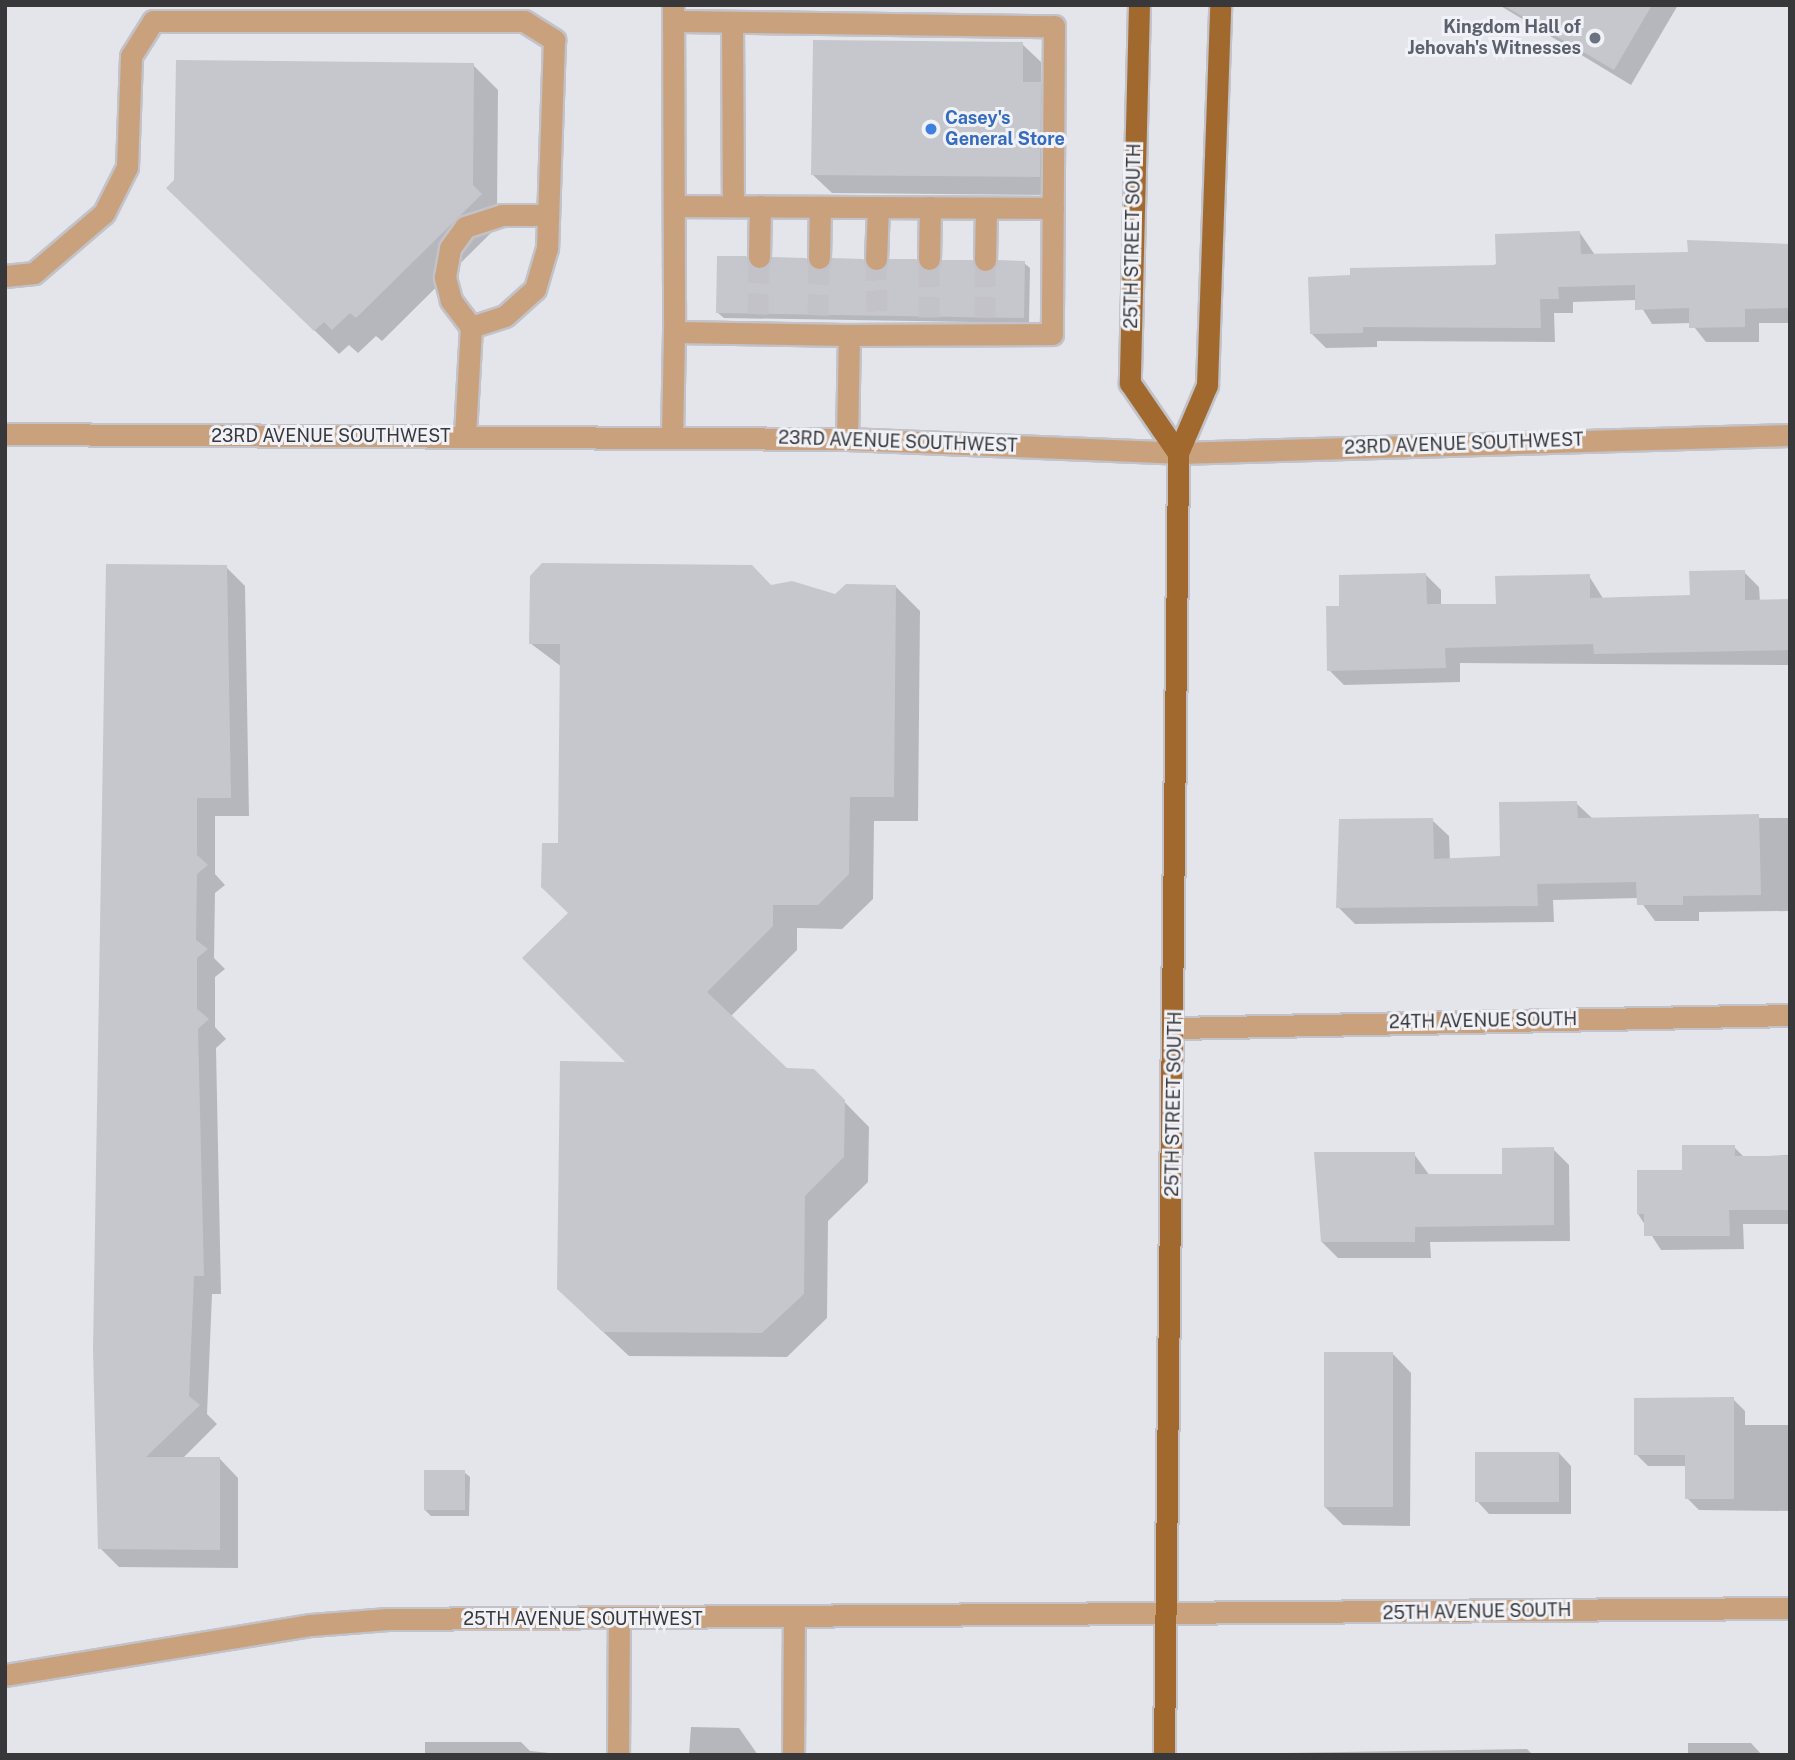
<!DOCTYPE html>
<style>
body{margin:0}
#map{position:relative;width:1795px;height:1760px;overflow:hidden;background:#e4e5eb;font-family:"Public Sans",sans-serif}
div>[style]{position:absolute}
.shadow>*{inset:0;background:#0003}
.building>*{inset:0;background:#c6c7cc;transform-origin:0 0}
.minor-tunnel>*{height:21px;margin-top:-10.5px;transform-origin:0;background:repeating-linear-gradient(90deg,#c2c2c8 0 21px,transparent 0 31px)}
.roads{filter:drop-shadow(2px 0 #c2c2c8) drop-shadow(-2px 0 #c2c2c8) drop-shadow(0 2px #c2c2c8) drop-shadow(0 -2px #c2c2c8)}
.minor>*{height:21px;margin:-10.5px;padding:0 10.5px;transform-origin:10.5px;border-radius:10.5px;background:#c9a17c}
.major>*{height:21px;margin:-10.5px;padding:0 10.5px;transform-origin:10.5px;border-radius:10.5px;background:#a1692d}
.dots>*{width:19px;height:19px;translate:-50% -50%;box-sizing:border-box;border:4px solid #f1f2f8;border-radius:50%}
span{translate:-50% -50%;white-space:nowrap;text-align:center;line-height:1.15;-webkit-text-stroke:6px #f1f2f8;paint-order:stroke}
.worship-label{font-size:18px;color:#5b616d;font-weight:700}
.right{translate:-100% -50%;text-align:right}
.shop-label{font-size:18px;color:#366cbe;font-weight:700}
.left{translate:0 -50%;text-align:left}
.street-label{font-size:18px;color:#38383a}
.frame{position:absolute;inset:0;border:7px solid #38383a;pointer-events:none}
</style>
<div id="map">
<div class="shadow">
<div style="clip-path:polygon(1499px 5px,1678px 5px,1631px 85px)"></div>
<div style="clip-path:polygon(1022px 44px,1041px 62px,1041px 84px,1058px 102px,1058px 195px,832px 193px,813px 175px)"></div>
<div style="clip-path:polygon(473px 65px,498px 90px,497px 211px,505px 219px,382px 341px,376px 336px,358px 353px,349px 345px,339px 354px,192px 212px)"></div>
<div style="clip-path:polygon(1580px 233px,1595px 255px,1689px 254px,1689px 242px,1790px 246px,1790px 323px,1759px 323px,1759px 342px,1706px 342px,1691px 323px,1652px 324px,1637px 300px,1573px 302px,1573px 313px,1554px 313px,1555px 342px,1377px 341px,1377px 347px,1326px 348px,1311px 333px)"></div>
<div style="clip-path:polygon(1024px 263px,1030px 268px,1029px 323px,724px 318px,718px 313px,758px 272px,985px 276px)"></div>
<div style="clip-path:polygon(226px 567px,245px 586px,249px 816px,215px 816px,215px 874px,225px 885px,215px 893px,214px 958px,225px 969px,215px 977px,215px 1027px,226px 1039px,216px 1048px,221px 1294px,212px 1294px,207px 1414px,217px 1424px,182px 1459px,220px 1459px,238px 1478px,238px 1568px,119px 1567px,100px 1548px)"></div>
<div style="clip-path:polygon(1744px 572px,1759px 587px,1760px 602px,1790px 601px,1790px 665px,1460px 663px,1460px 682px,1344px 685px,1329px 670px,1341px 607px,1426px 575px,1441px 590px,1441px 605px,1497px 605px,1589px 576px,1604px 600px,1692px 597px)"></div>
<div style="clip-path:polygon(771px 587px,836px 596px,896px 587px,920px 611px,918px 821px,874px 821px,873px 899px,842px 929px,797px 928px,797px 950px,730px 1017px,787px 1070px,814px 1071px,869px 1127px,868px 1182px,828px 1221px,827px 1318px,787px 1357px,629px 1356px,584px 1314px,629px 1064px,570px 913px,560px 845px,562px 667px,530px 643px)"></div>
<div style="clip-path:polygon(1576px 803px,1593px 819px,1790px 818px,1790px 911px,1699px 912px,1699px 921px,1655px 921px,1638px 898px,1553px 900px,1554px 922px,1355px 924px,1338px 907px,1432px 820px,1449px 836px,1450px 860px,1502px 858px)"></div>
<div style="clip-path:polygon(1734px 1147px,1744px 1157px,1790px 1155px,1790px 1224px,1743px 1224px,1744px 1249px,1661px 1250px,1638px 1214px,1684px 1171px)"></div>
<div style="clip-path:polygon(1553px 1149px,1569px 1165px,1570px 1241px,1430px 1242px,1431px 1258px,1338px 1258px,1322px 1242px,1414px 1154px,1430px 1176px,1504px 1176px)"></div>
<div style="clip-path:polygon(1393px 1354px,1411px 1373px,1410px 1526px,1343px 1525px,1324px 1506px)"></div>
<div style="clip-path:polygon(1733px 1399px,1745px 1411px,1745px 1425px,1790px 1425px,1790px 1511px,1699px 1510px,1687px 1498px,1687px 1466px,1648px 1466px,1636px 1454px)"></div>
<div style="clip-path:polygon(1559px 1453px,1571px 1466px,1571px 1514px,1489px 1514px,1477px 1501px)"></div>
<div style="clip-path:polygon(464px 1472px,470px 1477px,469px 1516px,431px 1516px,425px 1510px)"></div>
<div style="clip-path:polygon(691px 1727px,739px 1728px,758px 1755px,689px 1755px)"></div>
<div style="clip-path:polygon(425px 1742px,521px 1742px,530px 1751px,569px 1755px,425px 1755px)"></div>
<div style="clip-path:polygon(1688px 1743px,1751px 1743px,1762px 1755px,1688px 1755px)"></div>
<div style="clip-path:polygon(1527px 1749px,1533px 1755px,1282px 1753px)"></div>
</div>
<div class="building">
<div style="clip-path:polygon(1503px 5px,1652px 5px,1614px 70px)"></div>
<div style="clip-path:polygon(813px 40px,1023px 42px,1023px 82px,1041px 82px,1040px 177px,811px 175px)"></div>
<div style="clip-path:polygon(176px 60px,474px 63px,473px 185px,482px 194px,356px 318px,350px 313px,332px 330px,324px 322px,314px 331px,166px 188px,174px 180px)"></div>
<div style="clip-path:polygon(1580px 231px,1581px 254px,1688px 252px,1687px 240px,1790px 244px,1790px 308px,1745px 309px,1745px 327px,1689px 328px,1689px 308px,1635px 310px,1635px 285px,1558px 287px,1559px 299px,1540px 299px,1541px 328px,1363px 327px,1363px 333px,1310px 334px,1308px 277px,1350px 275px,1350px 268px,1496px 265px,1495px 234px)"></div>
<div style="clip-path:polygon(717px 256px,746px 256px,758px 270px,772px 257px,806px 258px,818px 271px,832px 258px,863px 259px,876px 272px,889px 259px,916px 259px,929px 272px,942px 260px,972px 260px,985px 273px,998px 260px,1025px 261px,1024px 318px,716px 313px)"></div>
<div style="clip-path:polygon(542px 563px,752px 565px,771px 585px,792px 581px,835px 594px,846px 584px,896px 585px,894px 797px,850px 797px,849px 874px,818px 905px,773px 905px,773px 926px,707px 992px,787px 1068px,814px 1069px,845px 1100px,844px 1157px,805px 1196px,804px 1294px,762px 1333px,603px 1332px,557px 1289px,560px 1061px,625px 1062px,522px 958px,568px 913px,541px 887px,542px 843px,558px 843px,560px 644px,529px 644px,530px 576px)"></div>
<div style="clip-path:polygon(106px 564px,227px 565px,231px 798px,197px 798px,197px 855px,208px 865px,197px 874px,196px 940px,208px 949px,197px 958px,197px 1009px,209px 1019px,198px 1029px,204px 1276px,194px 1276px,189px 1396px,200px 1405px,146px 1457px,220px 1457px,220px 1550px,98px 1549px,93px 1350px)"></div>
<div style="clip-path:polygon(1745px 570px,1745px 600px,1790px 599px,1790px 650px,1594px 654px,1593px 644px,1445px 648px,1446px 668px,1327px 671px,1326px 606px,1339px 606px,1339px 575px,1426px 573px,1427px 604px,1496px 604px,1495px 576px,1590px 574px,1590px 598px,1690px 595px,1689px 571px)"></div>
<div style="clip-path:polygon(1577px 801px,1578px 818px,1759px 814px,1761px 895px,1683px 896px,1683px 905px,1637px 905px,1636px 882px,1537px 884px,1538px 906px,1336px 908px,1339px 819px,1433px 818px,1434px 859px,1500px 856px,1499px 802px)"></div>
<div style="clip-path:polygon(1682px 1145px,1735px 1145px,1735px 1156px,1790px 1156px,1790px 1210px,1729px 1210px,1730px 1236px,1644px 1236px,1644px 1214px,1637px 1214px,1637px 1170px,1682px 1170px)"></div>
<div style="clip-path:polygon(1554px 1147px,1554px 1225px,1415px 1227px,1415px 1242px,1321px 1242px,1314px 1152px,1415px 1152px,1415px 1174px,1502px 1174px,1502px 1148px)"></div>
<div style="left:1324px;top:1352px;width:69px;height:155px"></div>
<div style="clip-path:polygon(1734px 1397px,1734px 1499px,1685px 1499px,1685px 1455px,1634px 1455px,1634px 1398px)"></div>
<div style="left:1475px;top:1452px;width:84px;height:50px"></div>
<div style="left:424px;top:1470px;width:41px;height:40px"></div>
</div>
<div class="minor-tunnel">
<div style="left:876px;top:259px;width:57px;rotate:89deg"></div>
<div style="left:758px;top:314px;width:57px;rotate:-89deg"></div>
<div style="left:818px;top:315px;width:57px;rotate:-89deg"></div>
<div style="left:929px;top:317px;width:58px;rotate:-90deg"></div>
<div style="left:985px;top:317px;width:57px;rotate:-90deg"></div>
</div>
<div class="roads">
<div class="minor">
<div style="left:673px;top:5px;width:327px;rotate:89.8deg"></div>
<div style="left:674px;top:21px;width:380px;rotate:0.8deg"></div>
<div style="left:1054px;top:26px;width:308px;rotate:90.4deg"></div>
<div style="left:1052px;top:334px;width:203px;rotate:179.7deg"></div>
<div style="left:732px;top:22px;width:184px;rotate:89.7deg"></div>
<div style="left:675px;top:206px;width:378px;rotate:0.3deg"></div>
<div style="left:759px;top:257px;width:51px;rotate:-88.9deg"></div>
<div style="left:819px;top:258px;width:51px;rotate:-88.9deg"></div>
<div style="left:876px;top:259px;width:52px;rotate:-87.8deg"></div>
<div style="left:929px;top:259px;width:52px;rotate:-88.9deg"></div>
<div style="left:985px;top:260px;width:52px;rotate:-88.9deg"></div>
<div style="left:5px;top:276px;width:29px;rotate:-6deg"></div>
<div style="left:34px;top:273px;width:92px;rotate:-40.6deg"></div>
<div style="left:104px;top:213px;width:51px;rotate:-63.4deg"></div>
<div style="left:127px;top:167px;width:111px;rotate:-87.9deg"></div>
<div style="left:131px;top:56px;width:41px;rotate:-57.8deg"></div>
<div style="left:153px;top:21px;width:371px"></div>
<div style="left:524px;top:21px;width:36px;rotate:32deg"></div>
<div style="left:554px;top:40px;width:208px;rotate:91.9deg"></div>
<div style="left:547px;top:248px;width:43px;rotate:106.3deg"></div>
<div style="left:535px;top:289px;width:40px;rotate:138deg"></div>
<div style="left:505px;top:316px;width:36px;rotate:162deg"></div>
<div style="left:471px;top:327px;width:109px;rotate:93.2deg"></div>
<div style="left:471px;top:327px;width:34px;rotate:-127deg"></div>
<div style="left:451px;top:300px;width:24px;rotate:-105deg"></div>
<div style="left:445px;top:277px;width:29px;rotate:-80deg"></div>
<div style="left:450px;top:248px;width:26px;rotate:-54deg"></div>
<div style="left:465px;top:227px;width:39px;rotate:-18deg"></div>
<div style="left:502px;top:215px;width:44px"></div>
<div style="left:5px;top:434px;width:842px;rotate:0.34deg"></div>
<div style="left:847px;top:439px;width:331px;rotate:2.4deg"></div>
<div style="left:1178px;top:453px;width:612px;rotate:-1.68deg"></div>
<div style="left:672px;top:437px;width:105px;rotate:-88.9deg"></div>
<div style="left:674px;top:332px;width:175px;rotate:1deg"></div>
<div style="left:849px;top:335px;width:104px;rotate:91.1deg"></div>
<div style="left:1176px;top:1028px;width:614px;rotate:-1.21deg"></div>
<div style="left:5px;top:1675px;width:310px;rotate:-9.3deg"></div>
<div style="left:311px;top:1625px;width:77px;rotate:-4.5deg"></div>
<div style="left:388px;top:1619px;width:1402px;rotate:-0.45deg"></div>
<div style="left:618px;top:1755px;width:136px;rotate:-89.6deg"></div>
<div style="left:793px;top:1755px;width:136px;rotate:-89.6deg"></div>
</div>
<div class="major">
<div style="left:1139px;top:5px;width:378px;rotate:91.4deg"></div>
<div style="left:1130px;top:383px;width:85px;rotate:55.6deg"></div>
<div style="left:1164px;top:1755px;width:1302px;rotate:-89.38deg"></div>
<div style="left:1178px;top:453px;width:74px;rotate:-66.9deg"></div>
<div style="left:1207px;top:385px;width:380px;rotate:-88deg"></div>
</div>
</div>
<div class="dots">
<div style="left:1595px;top:38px;background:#6b7280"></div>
<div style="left:931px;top:129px;background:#3f7fe0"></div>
</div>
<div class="worship-label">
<span class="right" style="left:1581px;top:38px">Kingdom Hall of<br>Jehovah's Witnesses</span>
</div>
<div class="shop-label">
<span class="left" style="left:945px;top:129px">Casey's<br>General Store</span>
</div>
<div class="street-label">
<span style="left:1133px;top:236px;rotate:-89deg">25TH STREET SOUTH</span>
<span style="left:331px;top:436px">23RD AVENUE SOUTHWEST</span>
<span style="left:898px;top:442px;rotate:2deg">23RD AVENUE SOUTHWEST</span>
<span style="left:1464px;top:444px;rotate:-2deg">23RD AVENUE SOUTHWEST</span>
<span style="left:1483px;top:1021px;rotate:-1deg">24TH AVENUE SOUTH</span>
<span style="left:1174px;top:1104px;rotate:-89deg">25TH STREET SOUTH</span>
<span style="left:1477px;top:1612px;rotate:-1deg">25TH AVENUE SOUTH</span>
<span style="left:583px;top:1619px">25TH AVENUE SOUTHWEST</span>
</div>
<div class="frame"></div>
</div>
